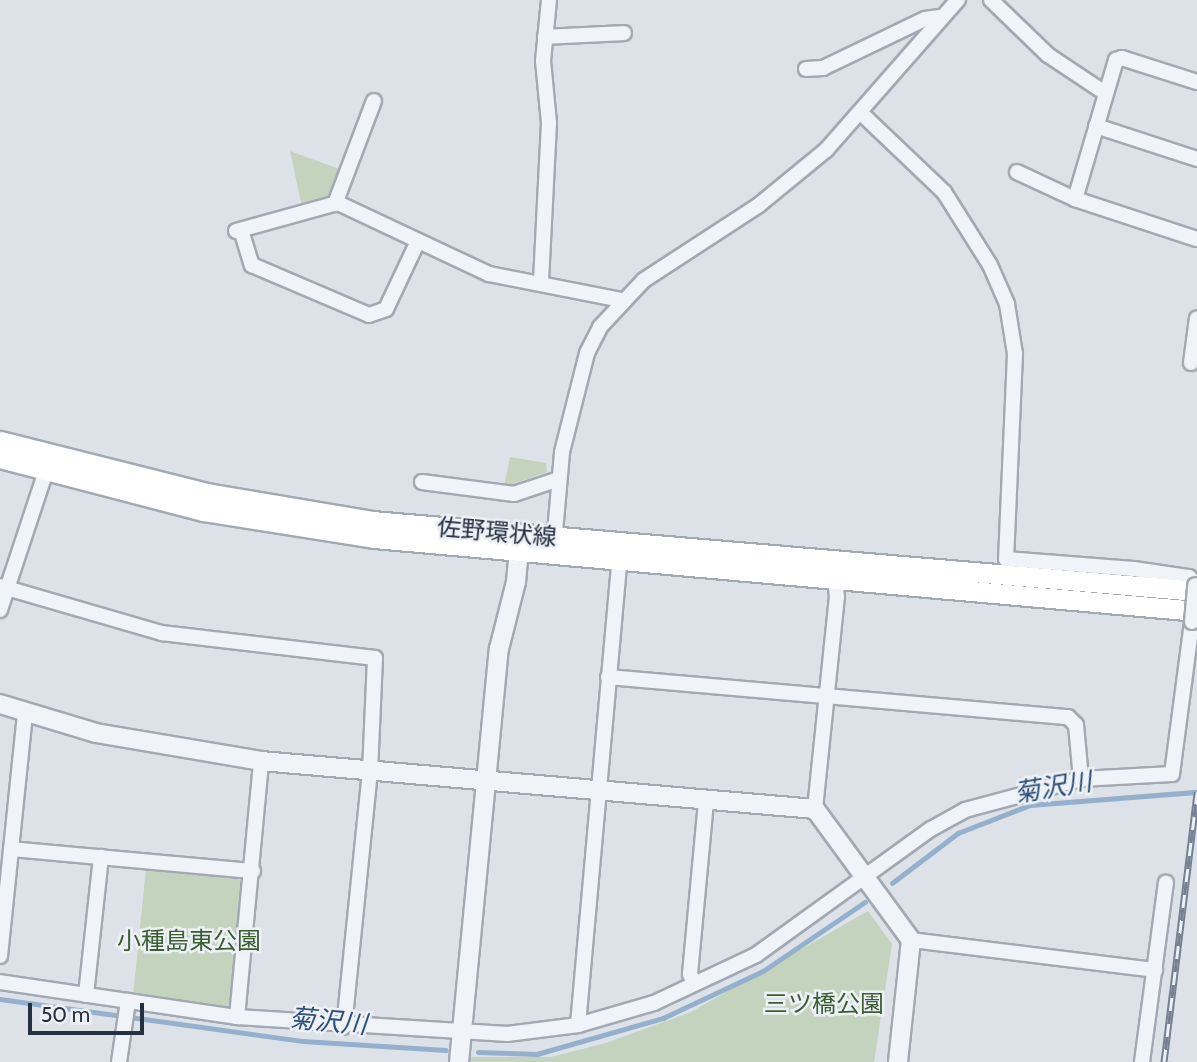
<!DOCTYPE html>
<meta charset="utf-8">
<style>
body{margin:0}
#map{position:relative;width:1197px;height:1062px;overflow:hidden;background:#dde2e9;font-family:Cabin,"Noto Sans JP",sans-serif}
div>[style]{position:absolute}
.green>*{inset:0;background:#c3d3be}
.stream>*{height:4.5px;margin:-2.25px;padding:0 2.25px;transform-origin:2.25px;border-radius:2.25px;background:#95b0cc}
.roads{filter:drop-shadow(2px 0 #a2a9b3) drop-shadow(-2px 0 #a2a9b3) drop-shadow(0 2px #a2a9b3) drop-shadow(0 -2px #a2a9b3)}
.minor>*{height:14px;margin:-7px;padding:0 7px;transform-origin:7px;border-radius:7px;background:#f0f3f7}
.tertiary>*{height:18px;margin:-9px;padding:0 9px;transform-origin:9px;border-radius:9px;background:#f0f3f7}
.secondary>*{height:19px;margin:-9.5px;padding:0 9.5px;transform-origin:9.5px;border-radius:9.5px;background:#fff}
.rail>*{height:7px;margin-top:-3.5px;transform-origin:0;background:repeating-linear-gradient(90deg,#edf1f6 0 13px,#758193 0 26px);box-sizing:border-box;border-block:2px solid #758193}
.bridges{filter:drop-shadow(2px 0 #a2a9b3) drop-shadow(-2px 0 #a2a9b3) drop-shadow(0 2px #a2a9b3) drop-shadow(0 -2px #a2a9b3)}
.minor-bridge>*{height:14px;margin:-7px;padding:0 7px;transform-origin:7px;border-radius:7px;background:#f0f3f7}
span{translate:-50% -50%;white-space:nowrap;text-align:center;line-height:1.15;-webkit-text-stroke:5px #edf1f6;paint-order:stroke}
.street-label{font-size:24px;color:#253041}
.park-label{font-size:24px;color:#3a5d31}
.water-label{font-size:26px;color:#2c4f78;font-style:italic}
.scale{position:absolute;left:28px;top:1003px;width:116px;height:32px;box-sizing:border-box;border:4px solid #253041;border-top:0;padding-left:9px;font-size:21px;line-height:24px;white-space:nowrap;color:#253041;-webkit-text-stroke:5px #edf1f6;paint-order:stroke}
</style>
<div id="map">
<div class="green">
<div style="clip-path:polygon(290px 151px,342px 170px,329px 199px,302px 207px)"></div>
<div style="clip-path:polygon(510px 457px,546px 463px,547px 472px,504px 487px)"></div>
<div style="clip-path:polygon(146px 869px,235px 875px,244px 885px,233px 999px,227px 1008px,133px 996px)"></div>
<div style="clip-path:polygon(868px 911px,892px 944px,874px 1062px,468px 1062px,468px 1057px,551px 1057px,606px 1043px,691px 1012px)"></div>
</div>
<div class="stream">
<div style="left:892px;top:883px;width:83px;rotate:-37.1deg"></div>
<div style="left:958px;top:833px;width:77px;rotate:-21.3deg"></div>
<div style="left:1030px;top:805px;width:168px;rotate:-4.5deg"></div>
<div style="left:0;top:999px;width:306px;rotate:7.9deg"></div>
<div style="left:303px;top:1041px;width:143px;rotate:3.6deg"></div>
<div style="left:478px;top:1052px;width:59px;rotate:1.9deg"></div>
<div style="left:537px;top:1054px;width:131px;rotate:-15.9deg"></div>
<div style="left:663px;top:1018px;width:110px;rotate:-25.2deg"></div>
<div style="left:763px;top:971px;width:123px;rotate:-34.1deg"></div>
</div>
<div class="roads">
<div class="minor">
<div style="left:991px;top:0;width:79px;rotate:44deg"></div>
<div style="left:1048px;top:55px;width:69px;rotate:33.7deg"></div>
<div style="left:545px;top:37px;width:79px;rotate:-2.9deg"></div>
<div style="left:806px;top:69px;width:17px;rotate:-3deg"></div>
<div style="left:823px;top:68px;width:113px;rotate:-25.7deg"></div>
<div style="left:925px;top:19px;width:15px;rotate:-8deg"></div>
<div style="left:1197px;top:82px;width:79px;rotate:-162.3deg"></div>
<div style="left:1122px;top:58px;width:6px;rotate:162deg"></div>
<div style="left:1116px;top:60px;width:145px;rotate:106.4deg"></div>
<div style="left:1075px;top:199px;width:128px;rotate:18.2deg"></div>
<div style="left:861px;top:113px;width:115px;rotate:43.6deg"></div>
<div style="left:944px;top:192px;width:86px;rotate:57.8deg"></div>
<div style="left:990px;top:265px;width:43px;rotate:66.4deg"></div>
<div style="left:1007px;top:304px;width:51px;rotate:80.9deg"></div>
<div style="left:1015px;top:354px;width:205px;rotate:92.5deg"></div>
<div style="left:1006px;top:559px;width:128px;rotate:4.5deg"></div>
<div style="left:1134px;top:569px;width:56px;rotate:8.3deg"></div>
<div style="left:1189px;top:577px;width:10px;rotate:53deg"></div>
<div style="left:1096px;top:126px;width:106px;rotate:18.1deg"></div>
<div style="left:1017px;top:172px;width:64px;rotate:25deg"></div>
<div style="left:335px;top:204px;width:110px;rotate:-69.3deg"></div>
<div style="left:241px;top:230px;width:37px;rotate:73deg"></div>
<div style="left:252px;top:265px;width:127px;rotate:23.1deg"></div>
<div style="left:369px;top:315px;width:18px;rotate:-19deg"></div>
<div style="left:386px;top:309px;width:75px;rotate:-64.8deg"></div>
<div style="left:236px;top:231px;width:106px;rotate:-15.4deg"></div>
<div style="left:338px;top:203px;width:167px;rotate:25.2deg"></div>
<div style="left:489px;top:274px;width:135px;rotate:11.1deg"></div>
<div style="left:541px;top:281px;width:158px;rotate:-87.1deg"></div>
<div style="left:549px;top:123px;width:62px;rotate:-95.5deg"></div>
<div style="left:543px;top:61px;width:61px;rotate:-84.4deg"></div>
<div style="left:1191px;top:363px;width:45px;rotate:-82.4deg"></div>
<div style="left:422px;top:482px;width:93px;rotate:7.4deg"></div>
<div style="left:514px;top:494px;width:47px;rotate:-18.4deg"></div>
<div style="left:554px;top:544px;width:92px;rotate:-85deg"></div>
<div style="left:562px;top:452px;width:102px;rotate:-75.8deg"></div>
<div style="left:587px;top:353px;width:29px;rotate:-63deg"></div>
<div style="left:600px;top:327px;width:64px;rotate:-46.9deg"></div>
<div style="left:644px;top:280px;width:137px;rotate:-33.1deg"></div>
<div style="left:759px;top:205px;width:87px;rotate:-39.4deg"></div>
<div style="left:826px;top:150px;width:200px;rotate:-48.7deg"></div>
<div style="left:0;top:586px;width:169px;rotate:16.2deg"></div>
<div style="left:162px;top:633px;width:214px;rotate:6.7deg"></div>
<div style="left:375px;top:658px;width:113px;rotate:92.5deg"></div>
<div style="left:370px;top:771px;width:257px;rotate:95.8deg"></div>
<div style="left:0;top:610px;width:156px;rotate:-71.7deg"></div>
<div style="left:608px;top:677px;width:462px;rotate:5deg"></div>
<div style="left:1068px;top:717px;width:11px;rotate:45deg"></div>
<div style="left:1076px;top:725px;width:54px;rotate:84.7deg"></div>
<div style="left:815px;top:809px;width:213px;rotate:-84.1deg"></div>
<div style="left:837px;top:597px;width:27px;rotate:-96deg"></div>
<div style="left:11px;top:849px;width:243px;rotate:5.2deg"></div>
<div style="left:911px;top:940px;width:246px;rotate:7deg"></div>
<div style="left:0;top:956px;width:244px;rotate:-84.1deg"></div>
<div style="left:0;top:982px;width:240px;rotate:8.4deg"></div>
<div style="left:237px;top:1017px;width:271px;rotate:3.6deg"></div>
<div style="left:507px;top:1034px;width:72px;rotate:-7.2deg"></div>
<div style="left:578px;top:1025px;width:79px;rotate:-16.1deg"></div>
<div style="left:654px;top:1003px;width:113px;rotate:-25.2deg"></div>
<div style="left:756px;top:955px;width:216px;rotate:-35.8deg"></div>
<div style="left:931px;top:829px;width:39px;rotate:-29deg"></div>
<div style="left:965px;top:810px;width:120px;rotate:-15deg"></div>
<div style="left:1081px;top:779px;width:91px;rotate:-3.1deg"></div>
<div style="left:1172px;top:774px;width:153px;rotate:-82.5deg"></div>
<div style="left:694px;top:983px;width:10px;rotate:-114deg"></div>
<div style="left:690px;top:974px;width:175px;rotate:-84.7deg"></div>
<div style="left:86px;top:995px;width:139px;rotate:-83.8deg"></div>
<div style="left:237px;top:1017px;width:257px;rotate:-84.6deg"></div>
<div style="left:578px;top:1025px;width:465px;rotate:-84.9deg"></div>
<div style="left:119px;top:1062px;width:62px;rotate:-81.6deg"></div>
<div style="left:1142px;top:1062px;width:181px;rotate:-82.4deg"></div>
</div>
<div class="tertiary">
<div style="left:0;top:704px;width:100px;rotate:16.8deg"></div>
<div style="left:96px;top:733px;width:167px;rotate:9.6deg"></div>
<div style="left:261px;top:761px;width:556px;rotate:4.95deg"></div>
<div style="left:815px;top:809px;width:162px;rotate:53.8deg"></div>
<div style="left:911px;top:940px;width:123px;rotate:96.1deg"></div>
<div style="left:459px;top:1062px;width:415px;rotate:-84.5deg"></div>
<div style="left:499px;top:649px;width:69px;rotate:-75.8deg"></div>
<div style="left:516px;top:582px;width:44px;rotate:-84.8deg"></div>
</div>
<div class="secondary">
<div style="left:0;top:441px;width:213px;rotate:14.1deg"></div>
<div style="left:207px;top:493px;width:167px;rotate:9.6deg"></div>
<div style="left:372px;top:521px;width:828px;rotate:4.85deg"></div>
<div style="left:0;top:458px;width:211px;rotate:14.6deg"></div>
<div style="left:204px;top:511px;width:172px;rotate:9deg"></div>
<div style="left:374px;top:538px;width:826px;rotate:5.07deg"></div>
</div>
</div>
<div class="rail">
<div style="left:1164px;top:1062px;width:272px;rotate:-83deg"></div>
</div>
<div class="bridges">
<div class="minor-bridge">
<div style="left:1192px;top:622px;width:37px;rotate:-85deg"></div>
</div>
</div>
<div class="street-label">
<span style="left:497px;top:532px;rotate:5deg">佐野環状線</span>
</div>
<div class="park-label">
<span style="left:189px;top:941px">小種島東公園</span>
<span style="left:824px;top:1004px">三ツ橋公園</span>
</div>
<div class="water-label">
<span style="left:1053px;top:788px;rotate:-9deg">菊沢川</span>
<span style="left:328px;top:1022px;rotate:5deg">菊沢川</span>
</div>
<div class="scale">50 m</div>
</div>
